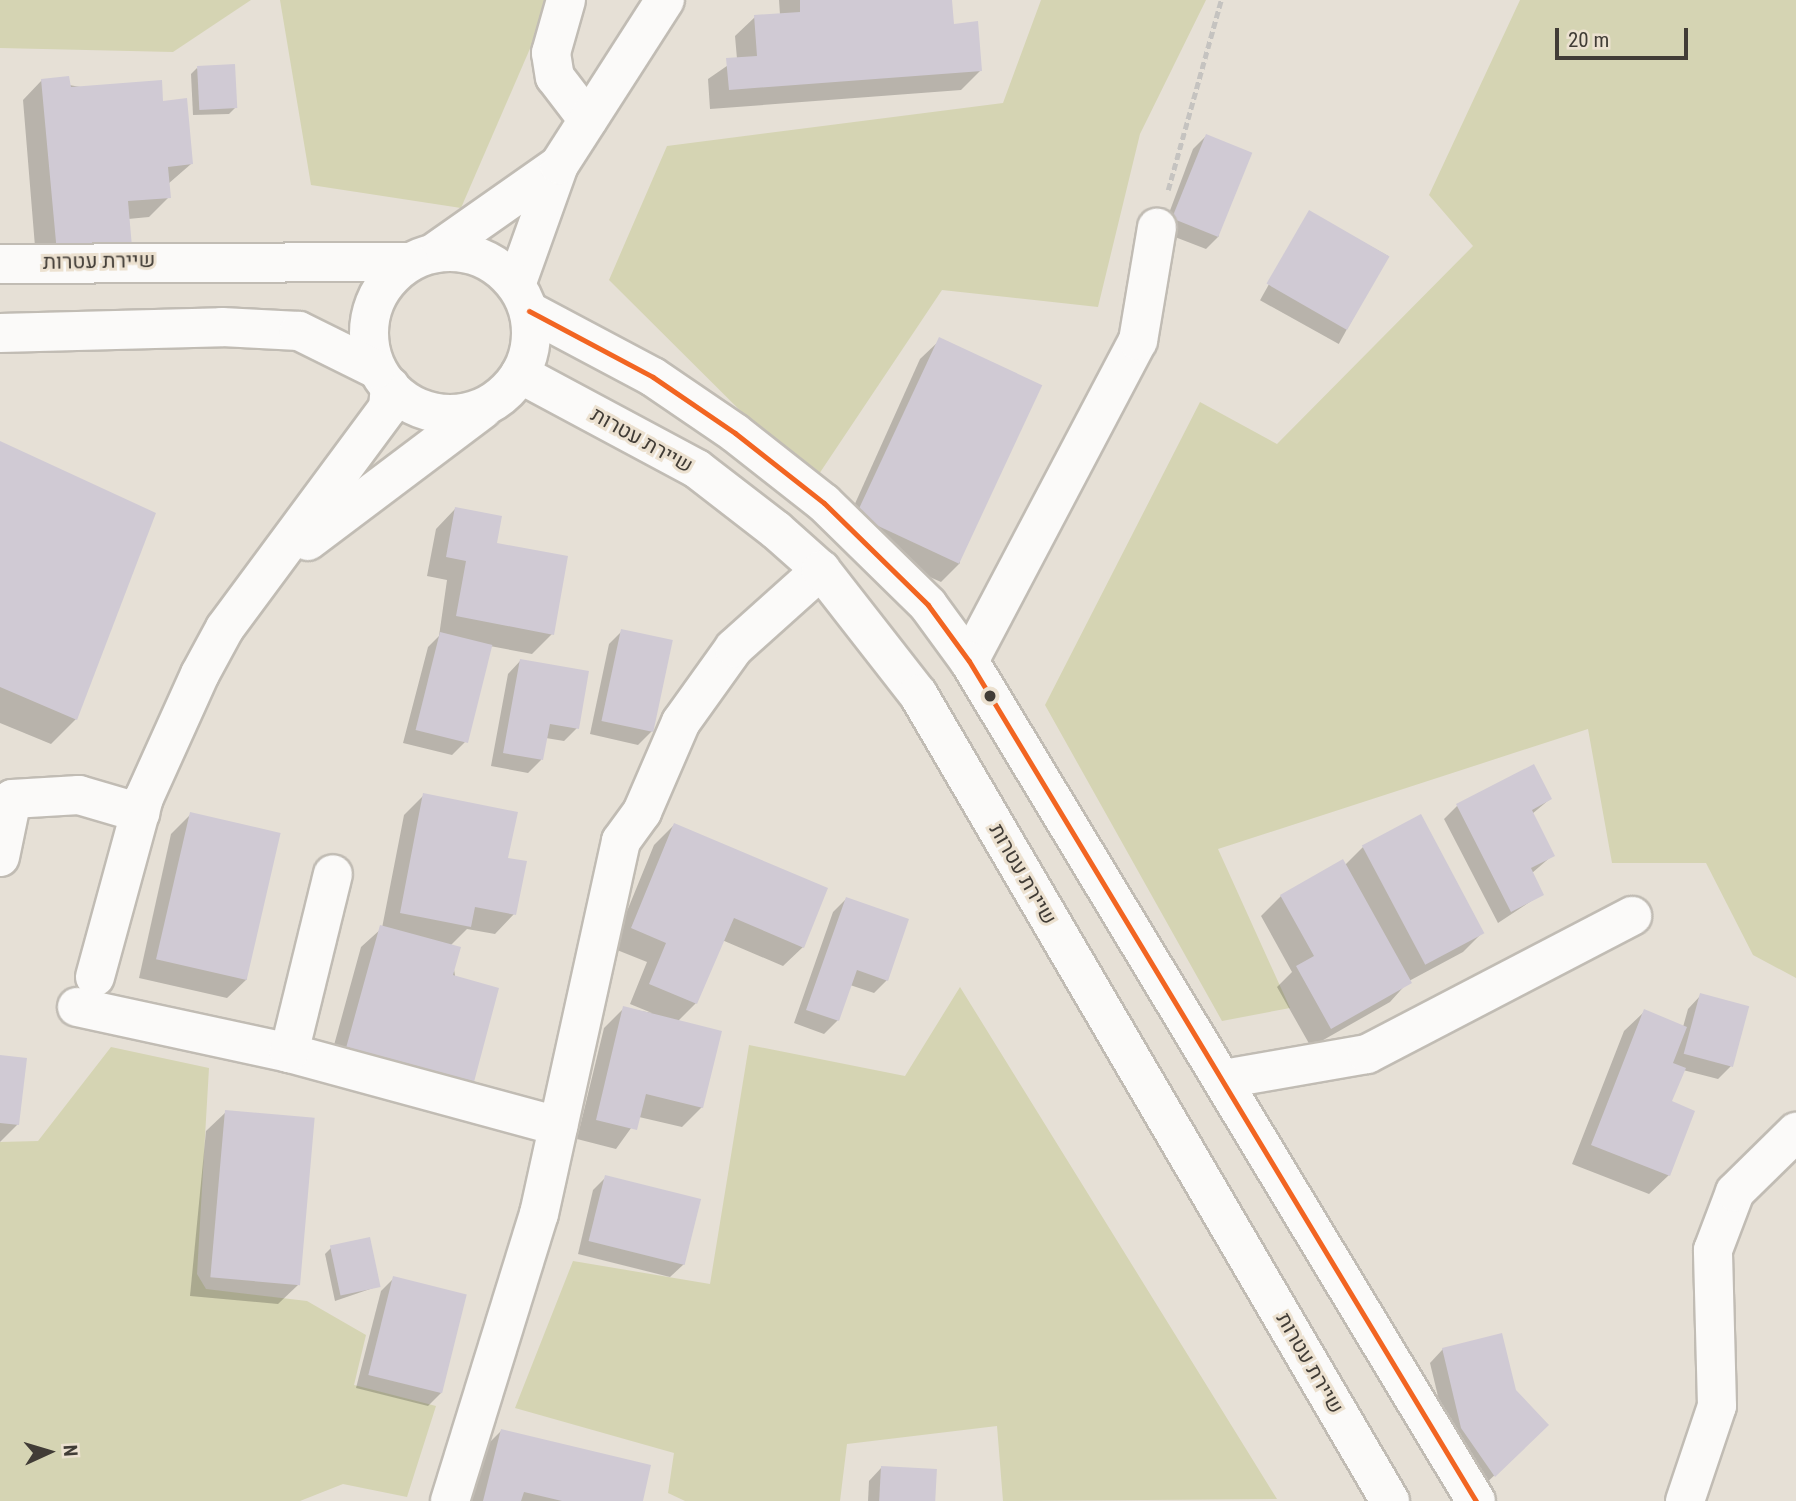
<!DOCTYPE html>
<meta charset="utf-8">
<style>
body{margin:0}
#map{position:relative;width:1796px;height:1501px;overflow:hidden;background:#e6e0d6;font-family:"Roboto Condensed",Heebo,sans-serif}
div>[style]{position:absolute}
.green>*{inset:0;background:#d5d4b3}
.shadow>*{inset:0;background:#0003;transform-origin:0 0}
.building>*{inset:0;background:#d0cad4;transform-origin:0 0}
.path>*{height:4.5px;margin-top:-2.25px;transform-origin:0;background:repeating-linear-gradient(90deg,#c5c3c0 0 7px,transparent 0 10.5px)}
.roads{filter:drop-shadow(2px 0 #c1bcb4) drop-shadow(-2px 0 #c1bcb4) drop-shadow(0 2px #c1bcb4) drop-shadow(0 -2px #c1bcb4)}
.minor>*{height:38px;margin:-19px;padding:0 19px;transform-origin:19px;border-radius:19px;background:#fbfaf9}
.major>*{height:38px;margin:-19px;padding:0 19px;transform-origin:19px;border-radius:19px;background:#fbfaf9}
.major>.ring{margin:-19px;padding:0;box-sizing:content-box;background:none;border:38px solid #fbfaf9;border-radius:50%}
.bus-1>*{height:5px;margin:-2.5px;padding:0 2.5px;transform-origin:2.5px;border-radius:2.5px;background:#f26522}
.dots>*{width:19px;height:19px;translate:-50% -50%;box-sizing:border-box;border:4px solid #ece1d0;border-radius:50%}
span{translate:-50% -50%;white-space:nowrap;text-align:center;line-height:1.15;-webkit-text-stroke:6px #ece1d0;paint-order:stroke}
.street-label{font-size:21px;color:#413c36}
.north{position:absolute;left:14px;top:1417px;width:70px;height:70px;-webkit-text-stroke:5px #ece1d0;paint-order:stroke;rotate:86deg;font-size:19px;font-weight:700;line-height:28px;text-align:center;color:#413c36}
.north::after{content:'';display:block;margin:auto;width:24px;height:32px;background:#413c36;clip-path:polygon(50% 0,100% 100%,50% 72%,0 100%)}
.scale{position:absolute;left:1555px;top:28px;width:133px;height:32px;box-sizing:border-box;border:4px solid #413c36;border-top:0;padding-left:9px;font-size:21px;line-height:24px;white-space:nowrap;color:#413c36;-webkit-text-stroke:5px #ece1d0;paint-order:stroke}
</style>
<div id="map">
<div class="green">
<div style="clip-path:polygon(0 0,251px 0,173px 52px,0 48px)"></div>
<div style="clip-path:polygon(280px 0,551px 0,461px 208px,311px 185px)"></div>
<div style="clip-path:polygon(1041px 0,1206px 0,1140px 134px,1098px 307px,942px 290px,813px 483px,609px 280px,667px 146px,1003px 103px)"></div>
<div style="clip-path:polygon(1520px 0,1796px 0,1796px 978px,1753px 955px,1706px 863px,1612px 863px,1588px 729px,1218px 849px,1290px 1008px,1222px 1021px,1045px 705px,1200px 402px,1277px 444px,1473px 246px,1429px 195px)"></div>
<div style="clip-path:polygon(960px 987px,1277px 1499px,1003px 1501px,997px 1426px,847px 1444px,840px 1501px,685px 1501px,668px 1493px,674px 1453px,515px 1408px,573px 1261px,710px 1284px,749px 1045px,905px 1076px)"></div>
<div style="clip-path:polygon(111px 1047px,209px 1068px,197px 1274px,206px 1289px,307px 1301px,366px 1335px,354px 1385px,436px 1406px,407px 1497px,343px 1484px,300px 1501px,0 1501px,0 1142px,38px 1141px)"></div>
</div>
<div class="shadow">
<div style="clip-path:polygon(779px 0,950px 0,952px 26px,980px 71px,961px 90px,710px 109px,708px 79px,737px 59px,735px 36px,755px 17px,780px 15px)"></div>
<div style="clip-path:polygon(197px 68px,236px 107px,229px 114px,193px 115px,191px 74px)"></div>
<div style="clip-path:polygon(42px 80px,162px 102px,191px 164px,168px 184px,169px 197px,149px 217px,128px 219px,37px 271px,23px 100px)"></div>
<div style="clip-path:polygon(1206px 136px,1219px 236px,1206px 249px,1162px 232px,1193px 149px)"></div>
<div style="left:1309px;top:212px;width:90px;height:101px;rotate:29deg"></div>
<div style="clip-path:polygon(940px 340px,960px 563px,941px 582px,840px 537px,920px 359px)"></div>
<div style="clip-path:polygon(0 443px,76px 719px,51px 744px,0 723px)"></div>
<div style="clip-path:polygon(455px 509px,495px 544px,552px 634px,532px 654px,490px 646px,465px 742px,452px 755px,403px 743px,428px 647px,439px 636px,447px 580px,427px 576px,436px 529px)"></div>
<div style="clip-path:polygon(622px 631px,652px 731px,638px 745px,590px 734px,609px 644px)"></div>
<div style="clip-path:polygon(521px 660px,577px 728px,564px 741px,546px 738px,541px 760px,528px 773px,491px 766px,508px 674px)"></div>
<div style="clip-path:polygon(424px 795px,506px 859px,514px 914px,495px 934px,467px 929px,450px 946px,473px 1081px,453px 1101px,328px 1067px,361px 947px,382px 928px,404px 815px)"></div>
<div style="clip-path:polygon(1550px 799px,1532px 814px,1553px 855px,1532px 873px,1542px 894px,1498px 923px,1444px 819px,1457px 806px)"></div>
<div style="clip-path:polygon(191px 814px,247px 979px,227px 998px,139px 978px,171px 834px)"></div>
<div style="clip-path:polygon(674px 825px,803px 947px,783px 966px,722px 940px,696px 1003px,678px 1021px,702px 1107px,682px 1127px,639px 1117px,616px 1149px,577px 1139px,604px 1028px,624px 1008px,652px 1013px,630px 1004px,647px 962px,612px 948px,654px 845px)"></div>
<div style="clip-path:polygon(1363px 847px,1482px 933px,1463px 952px,1409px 981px,1390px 1002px,1311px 1047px,1277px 987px,1292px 972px,1261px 916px,1281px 896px,1345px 865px)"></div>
<div style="clip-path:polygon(846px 899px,887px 980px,874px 993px,850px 985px,838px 1020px,824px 1034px,794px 1023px,833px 912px)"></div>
<div style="clip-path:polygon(1701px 995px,1731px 1066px,1718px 1079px,1683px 1070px,1670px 1102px,1669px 1175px,1649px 1194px,1572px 1164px,1624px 1031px,1644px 1012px,1683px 1027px,1688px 1009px)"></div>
<div style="clip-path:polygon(0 1057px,18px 1124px,0 1142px)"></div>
<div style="clip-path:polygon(226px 1112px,298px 1285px,278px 1304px,190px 1296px,206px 1131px)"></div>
<div style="clip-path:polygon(606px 1177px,684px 1264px,670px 1277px,578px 1254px,593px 1190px)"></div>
<div style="clip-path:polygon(331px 1248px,379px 1286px,335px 1301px,325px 1254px)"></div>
<div style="clip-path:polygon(394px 1278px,441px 1393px,428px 1406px,356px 1388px,381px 1291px)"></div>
<div style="clip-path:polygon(1443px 1349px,1515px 1391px,1534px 1438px,1481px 1488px,1449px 1442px,1430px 1363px)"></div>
<div style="clip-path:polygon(501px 1431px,641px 1501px,469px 1501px,482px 1450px)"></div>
<div style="clip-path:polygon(882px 1467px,933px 1501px,868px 1501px,869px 1481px)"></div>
</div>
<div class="building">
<div style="clip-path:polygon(800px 0,952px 0,954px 24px,978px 21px,982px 71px,729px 90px,726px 58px,757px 56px,754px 15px,800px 12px)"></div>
<div style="left:235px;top:64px;width:44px;height:38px;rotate:87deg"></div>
<div style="clip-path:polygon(69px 76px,71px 87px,162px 80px,163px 101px,187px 98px,193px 164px,168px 167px,171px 198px,128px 201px,132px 247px,57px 253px,41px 79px)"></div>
<div style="left:1206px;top:134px;width:50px;height:91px;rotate:22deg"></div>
<div style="left:1309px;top:210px;width:93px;height:85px;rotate:30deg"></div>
<div style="left:939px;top:337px;width:114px;height:197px;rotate:25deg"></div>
<div style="clip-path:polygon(0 441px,156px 513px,77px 720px,0 687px)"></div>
<div style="clip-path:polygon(455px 507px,502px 516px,497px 543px,568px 556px,554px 635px,456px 616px,466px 561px,446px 557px)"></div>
<div style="left:621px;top:629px;width:53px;height:94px;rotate:12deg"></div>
<div style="left:440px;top:632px;width:54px;height:101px;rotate:14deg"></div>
<div style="clip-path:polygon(520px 659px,589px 671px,579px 729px,550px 724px,543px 760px,503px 753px)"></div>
<div style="clip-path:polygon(1534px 764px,1552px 799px,1532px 810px,1555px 856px,1531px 868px,1544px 895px,1511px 912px,1456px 804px)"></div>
<div style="clip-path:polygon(423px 793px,518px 812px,508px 858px,527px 861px,516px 915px,475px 907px,471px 927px,400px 913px)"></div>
<div style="left:190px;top:812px;width:93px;height:151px;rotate:13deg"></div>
<div style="left:1421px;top:814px;width:135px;height:67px;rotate:62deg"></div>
<div style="clip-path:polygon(674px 823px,828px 888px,804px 948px,734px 918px,697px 1004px,649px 984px,666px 943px,631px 928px)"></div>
<div style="clip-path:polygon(1343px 859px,1412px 983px,1331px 1029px,1296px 966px,1314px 956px,1280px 895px)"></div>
<div style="clip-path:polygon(846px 897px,909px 919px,888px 981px,857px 970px,839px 1021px,806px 1010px)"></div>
<div style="clip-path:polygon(380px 925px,461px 947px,453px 975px,499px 988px,474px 1082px,346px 1048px)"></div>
<div style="left:1700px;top:993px;width:51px;height:63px;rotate:15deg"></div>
<div style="clip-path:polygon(623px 1006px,722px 1031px,703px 1108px,646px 1094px,637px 1130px,596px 1120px)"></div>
<div style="clip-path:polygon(1644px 1009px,1687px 1027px,1673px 1063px,1686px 1068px,1672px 1101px,1695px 1111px,1670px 1176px,1591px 1145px)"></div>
<div style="clip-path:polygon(0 1055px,27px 1058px,19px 1125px,0 1123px)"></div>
<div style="left:225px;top:1110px;width:90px;height:168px;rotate:5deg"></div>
<div style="left:605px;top:1175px;width:99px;height:68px;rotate:14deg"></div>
<div style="left:370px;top:1237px;width:51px;height:41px;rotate:78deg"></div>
<div style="left:393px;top:1276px;width:76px;height:102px;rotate:14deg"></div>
<div style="clip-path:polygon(1502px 1333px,1516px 1390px,1549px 1425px,1495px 1477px,1461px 1428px,1442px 1348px)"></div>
<div style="clip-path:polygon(501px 1429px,651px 1465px,643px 1501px,562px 1501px,524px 1492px,521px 1501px,483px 1501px)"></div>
<div style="left:881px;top:1466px;width:56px;height:35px;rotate:3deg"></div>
</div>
<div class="path">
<div style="left:1168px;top:190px;width:197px;rotate:-74.4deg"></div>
</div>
<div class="roads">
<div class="minor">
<div style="left:566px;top:0;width:55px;rotate:105.8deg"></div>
<div style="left:551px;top:53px;width:24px;rotate:81deg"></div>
<div style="left:555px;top:77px;width:54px;rotate:52.5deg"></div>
<div style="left:435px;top:252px;width:151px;rotate:-35.1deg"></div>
<div style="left:516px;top:285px;width:127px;rotate:-70.3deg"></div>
<div style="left:559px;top:165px;width:196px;rotate:-57.3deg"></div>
<div style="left:308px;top:541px;width:219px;rotate:-37deg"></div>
<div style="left:969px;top:661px;width:362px;rotate:-62.2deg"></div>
<div style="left:1138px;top:341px;width:115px;rotate:-80.5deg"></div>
<div style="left:0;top:857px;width:59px;rotate:-78.3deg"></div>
<div style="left:12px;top:799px;width:67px;rotate:-3.4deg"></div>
<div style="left:79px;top:795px;width:64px;rotate:16.4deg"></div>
<div style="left:95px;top:977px;width:186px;rotate:-74.7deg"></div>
<div style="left:144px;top:798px;width:136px;rotate:-65.7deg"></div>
<div style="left:200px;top:674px;width:52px;rotate:-61.5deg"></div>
<div style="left:225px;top:628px;width:274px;rotate:-53.5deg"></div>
<div style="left:388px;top:408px;width:22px;rotate:-85deg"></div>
<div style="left:77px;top:1007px;width:217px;rotate:12.2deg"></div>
<div style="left:289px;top:1053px;width:279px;rotate:15.2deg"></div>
<div style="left:289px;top:1053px;width:184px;rotate:-76.2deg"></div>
<div style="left:1224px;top:1079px;width:145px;rotate:-9.9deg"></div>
<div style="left:1367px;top:1054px;width:299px;rotate:-27.5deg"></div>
<div style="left:450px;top:1501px;width:300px;rotate:-72.8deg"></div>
<div style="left:539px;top:1214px;width:382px;rotate:-77.6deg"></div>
<div style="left:621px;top:841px;width:36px;rotate:-54deg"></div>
<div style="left:642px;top:812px;width:98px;rotate:-66.6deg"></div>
<div style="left:681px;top:722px;width:91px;rotate:-54.4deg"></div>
<div style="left:734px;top:648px;width:117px;rotate:-41.9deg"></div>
<div style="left:1685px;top:1501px;width:100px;rotate:-71.4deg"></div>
<div style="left:1717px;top:1406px;width:156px;rotate:-91.5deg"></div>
<div style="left:1713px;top:1250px;width:62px;rotate:-69.2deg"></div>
<div style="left:1735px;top:1192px;width:86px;rotate:-44.5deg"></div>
</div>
<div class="major">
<div class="ring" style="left:369px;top:252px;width:124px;height:124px"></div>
<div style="left:0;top:264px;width:409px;rotate:-0.3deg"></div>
<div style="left:529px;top:311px;width:140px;rotate:28deg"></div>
<div style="left:653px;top:377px;width:99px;rotate:34.3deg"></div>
<div style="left:735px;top:433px;width:113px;rotate:38.2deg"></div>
<div style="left:824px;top:503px;width:146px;rotate:44.4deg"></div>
<div style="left:928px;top:605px;width:69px;rotate:53.8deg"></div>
<div style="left:969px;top:661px;width:981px;rotate:58.89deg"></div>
<div style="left:0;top:333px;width:222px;rotate:-1.5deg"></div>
<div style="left:222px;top:327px;width:77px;rotate:3deg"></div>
<div style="left:299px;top:331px;width:86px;rotate:26.3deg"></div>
<div style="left:520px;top:374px;width:201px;rotate:28.2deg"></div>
<div style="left:697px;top:469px;width:100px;rotate:37.7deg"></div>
<div style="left:776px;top:530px;width:60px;rotate:41.6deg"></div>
<div style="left:821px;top:570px;width:157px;rotate:52deg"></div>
<div style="left:918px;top:694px;width:935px;rotate:59.68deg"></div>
</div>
</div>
<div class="bus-1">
<div style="left:529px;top:311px;width:140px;rotate:28deg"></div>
<div style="left:653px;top:377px;width:99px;rotate:34.3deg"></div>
<div style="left:735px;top:433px;width:113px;rotate:38.2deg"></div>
<div style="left:824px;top:503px;width:146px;rotate:44.4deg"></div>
<div style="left:928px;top:605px;width:69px;rotate:53.8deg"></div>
<div style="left:969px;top:661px;width:981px;rotate:58.89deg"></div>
</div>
<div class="dots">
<div style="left:990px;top:696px;background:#413c36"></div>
</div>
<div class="street-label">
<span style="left:99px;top:261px;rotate:-1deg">שיירת עטרות</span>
<span style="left:642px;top:440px;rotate:29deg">שיירת עטרות</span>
<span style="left:1023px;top:874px;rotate:60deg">שיירת עטרות</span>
<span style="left:1310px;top:1363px;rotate:60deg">שיירת עטרות</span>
</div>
<div class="north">N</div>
<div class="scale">20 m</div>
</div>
